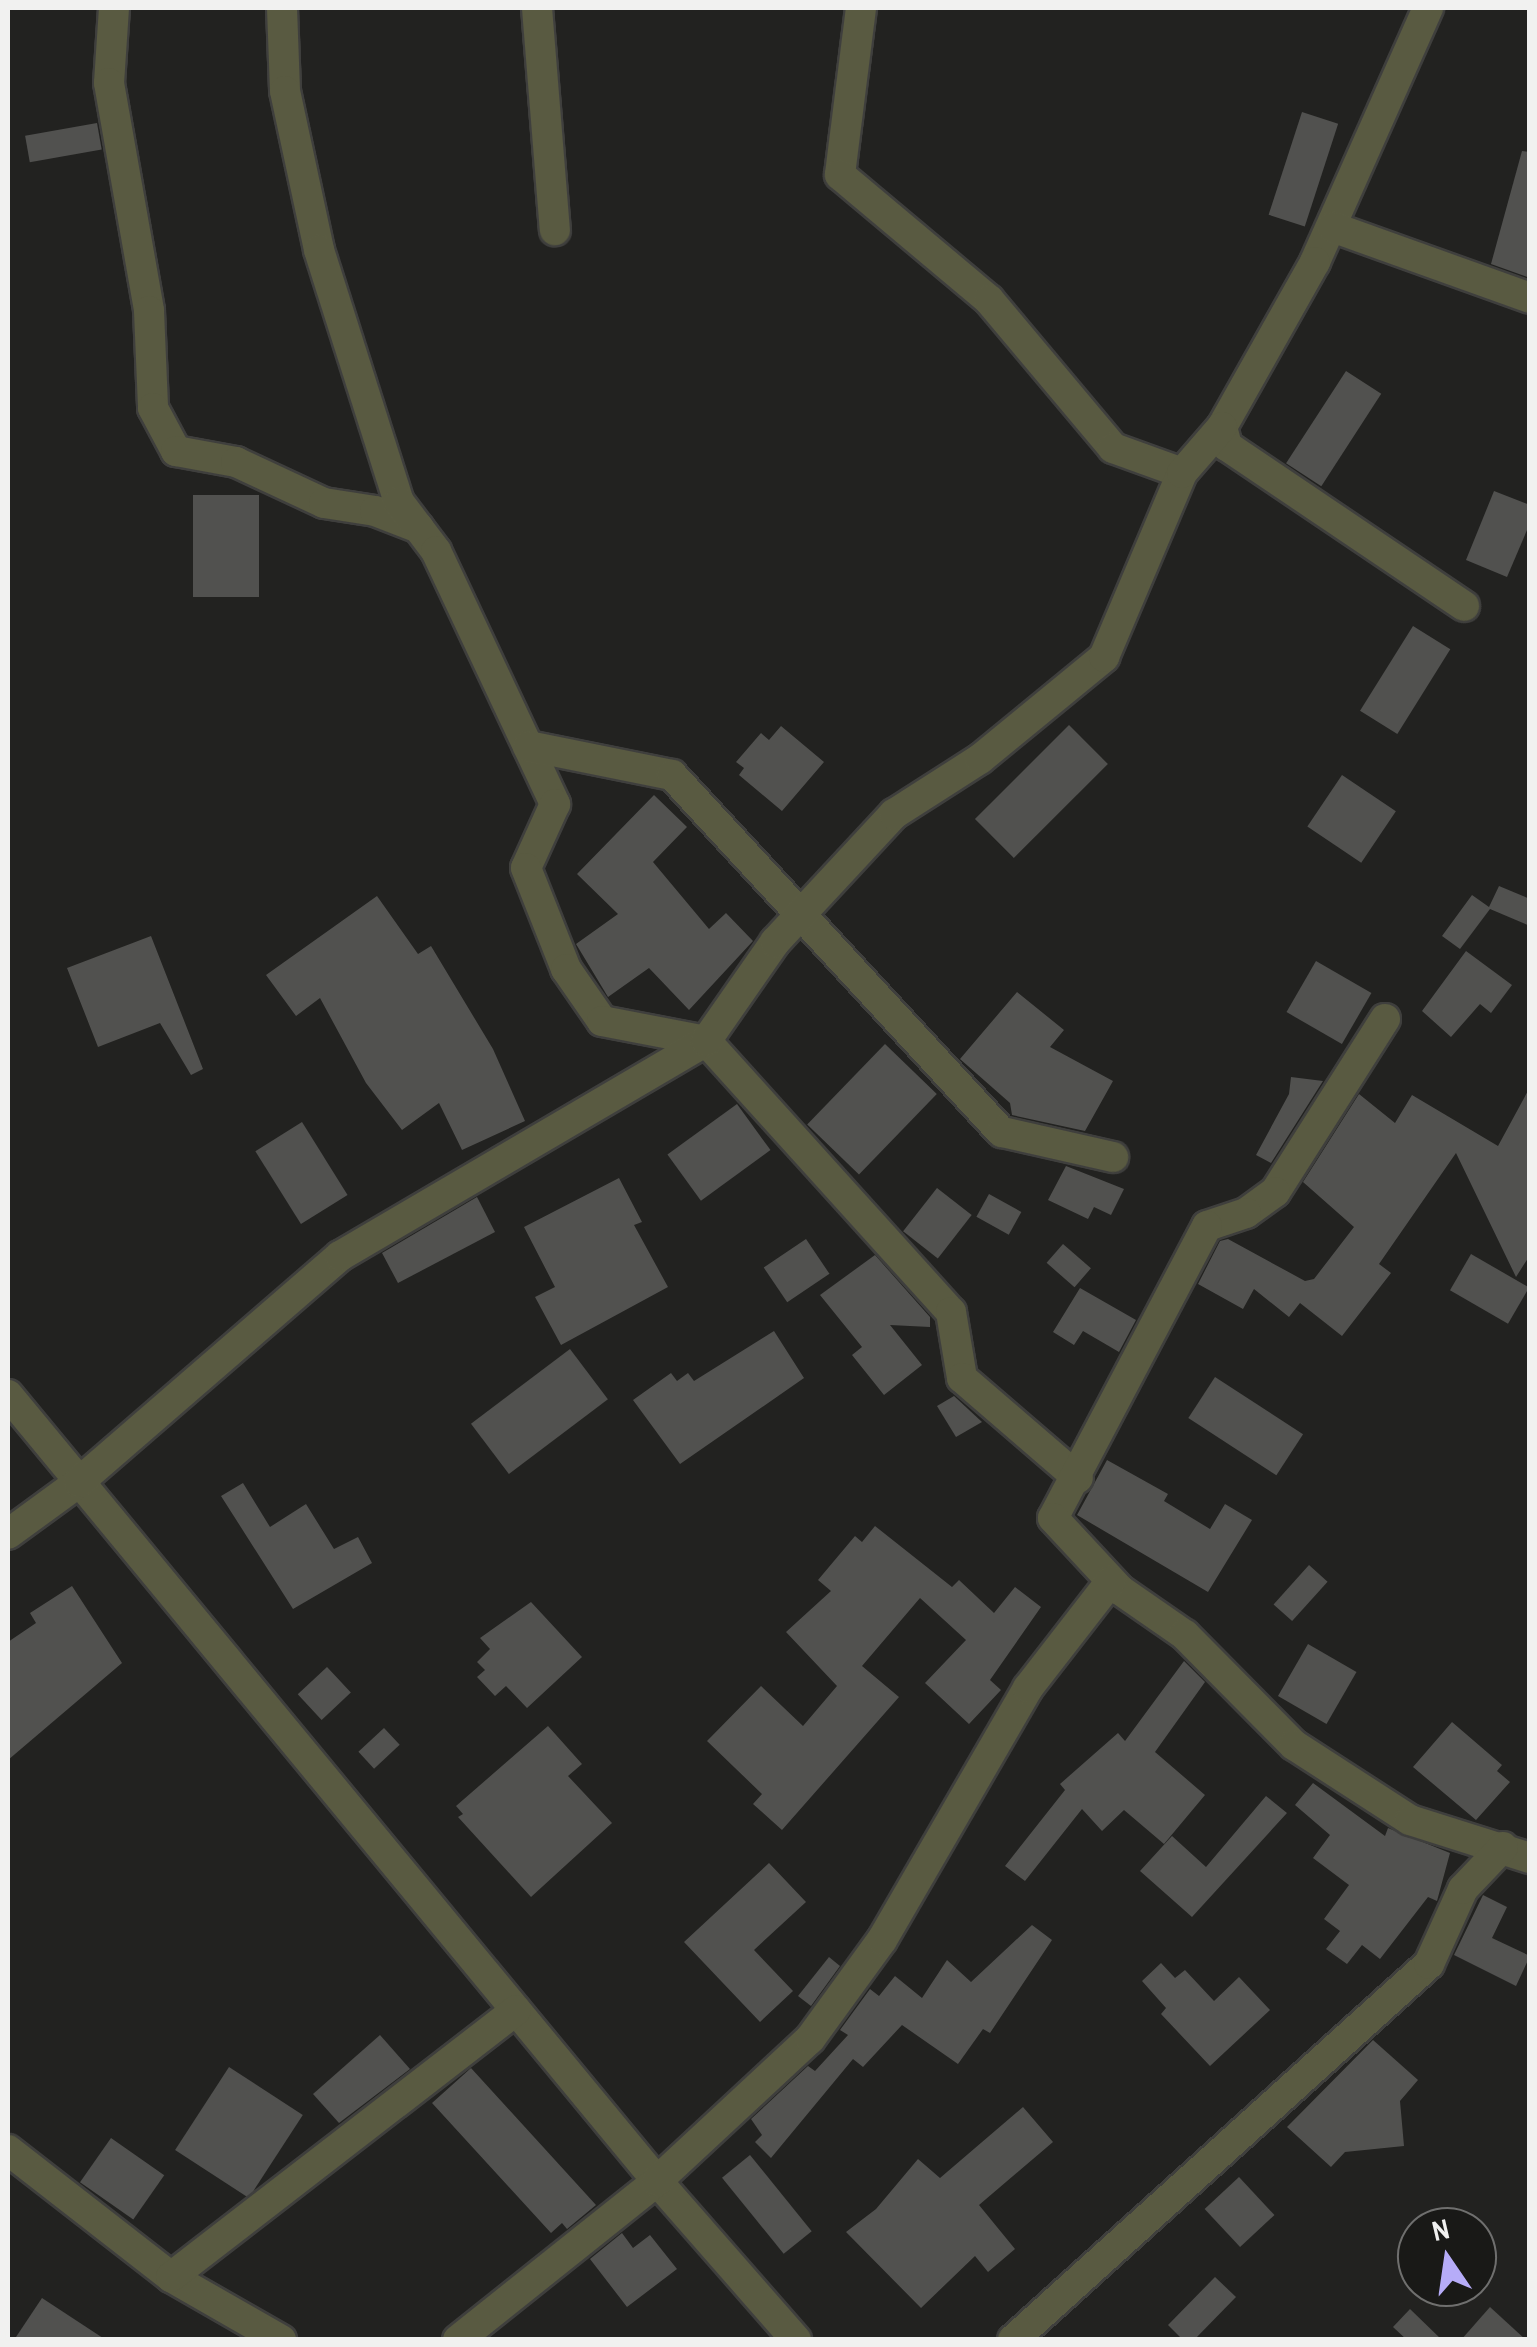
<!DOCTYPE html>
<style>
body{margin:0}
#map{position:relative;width:1537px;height:2347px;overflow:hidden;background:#222220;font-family:"Archivo Narrow",sans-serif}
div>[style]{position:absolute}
.building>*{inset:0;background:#51514f;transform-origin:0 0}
.roads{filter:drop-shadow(2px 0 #3f3f3d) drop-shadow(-2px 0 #3f3f3d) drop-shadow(0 2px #3f3f3d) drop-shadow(0 -2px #3f3f3d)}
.minor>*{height:30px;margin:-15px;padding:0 15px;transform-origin:15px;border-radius:15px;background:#595a41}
span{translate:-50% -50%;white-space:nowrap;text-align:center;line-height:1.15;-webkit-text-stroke:9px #191917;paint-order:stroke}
.frame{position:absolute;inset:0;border:10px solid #f1f1f0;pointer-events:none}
.north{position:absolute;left:1397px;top:2207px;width:100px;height:100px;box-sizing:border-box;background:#191917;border:2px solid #6f6f6e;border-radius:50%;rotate:347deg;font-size:28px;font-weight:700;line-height:40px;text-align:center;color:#f1f1f0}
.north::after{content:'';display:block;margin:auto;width:35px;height:45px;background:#b6acf8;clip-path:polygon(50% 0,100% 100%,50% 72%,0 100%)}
</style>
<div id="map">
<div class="building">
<div style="left:1302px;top:112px;width:38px;height:108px;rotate:18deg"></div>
<div style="left:97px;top:123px;width:27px;height:73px;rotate:80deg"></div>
<div style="clip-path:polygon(1522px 151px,1530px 152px,1530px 278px,1491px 264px)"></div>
<div style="left:1346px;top:371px;width:42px;height:110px;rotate:33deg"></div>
<div style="clip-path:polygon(1494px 491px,1530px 505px,1530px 523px,1507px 577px,1466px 560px)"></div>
<div style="left:193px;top:495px;width:66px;height:102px"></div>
<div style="left:1413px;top:626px;width:44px;height:100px;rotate:32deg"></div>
<div style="left:1069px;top:725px;width:55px;height:133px;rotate:45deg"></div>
<div style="clip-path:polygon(781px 726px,824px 762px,782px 811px,739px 775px,744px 768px,736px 762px,761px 733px,769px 740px)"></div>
<div style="left:1342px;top:775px;width:65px;height:62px;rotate:34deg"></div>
<div style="clip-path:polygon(654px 795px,687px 827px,653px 862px,709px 929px,726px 913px,753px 941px,689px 1010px,649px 968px,608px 997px,576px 944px,618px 914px,577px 874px)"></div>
<div style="clip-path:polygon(1499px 886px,1530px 899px,1530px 926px,1490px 909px,1460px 949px,1442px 936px,1472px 895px,1489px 907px)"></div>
<div style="clip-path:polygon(377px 896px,418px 954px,431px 946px,493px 1049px,525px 1121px,462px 1150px,439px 1103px,402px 1130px,366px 1083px,320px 998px,296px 1016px,266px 975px)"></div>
<div style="clip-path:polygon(151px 936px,203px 1069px,191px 1075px,160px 1023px,98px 1047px,67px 968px)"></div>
<div style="clip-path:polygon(1466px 951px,1512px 985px,1491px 1013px,1480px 1004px,1451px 1037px,1422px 1011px)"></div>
<div style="left:1316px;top:961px;width:64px;height:59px;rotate:30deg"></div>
<div style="clip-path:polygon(1017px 992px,1064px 1030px,1050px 1047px,1113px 1081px,1085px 1131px,1012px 1115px,1010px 1103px,960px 1059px)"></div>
<div style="left:885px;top:1044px;width:72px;height:112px;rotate:44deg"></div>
<div style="clip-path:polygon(1291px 1077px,1323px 1081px,1271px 1163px,1256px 1155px,1289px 1094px)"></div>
<div style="clip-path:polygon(1530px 1087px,1530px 1255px,1516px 1277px,1456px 1153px,1379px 1264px,1391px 1273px,1342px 1336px,1300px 1303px,1289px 1317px,1254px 1289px,1243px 1309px,1198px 1284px,1220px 1241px,1228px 1239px,1305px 1281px,1314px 1279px,1354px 1227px,1303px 1182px,1359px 1094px,1395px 1123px,1412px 1095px,1498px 1146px)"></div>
<div style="left:737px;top:1104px;width:57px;height:86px;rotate:54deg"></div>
<div style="left:302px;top:1122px;width:86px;height:55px;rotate:58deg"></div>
<div style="clip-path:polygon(1066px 1166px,1124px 1189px,1111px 1215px,1094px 1207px,1088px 1219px,1048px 1200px)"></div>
<div style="clip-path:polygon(619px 1178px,642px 1222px,634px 1225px,668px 1287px,561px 1345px,535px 1297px,555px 1287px,524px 1227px)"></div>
<div style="left:937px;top:1188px;width:44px;height:55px;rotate:38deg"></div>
<div style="left:989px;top:1194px;width:37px;height:26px;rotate:29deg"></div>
<div style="clip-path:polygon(477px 1197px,495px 1232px,398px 1283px,382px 1253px)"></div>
<div style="left:806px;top:1239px;width:42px;height:51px;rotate:56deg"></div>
<div style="left:1063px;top:1244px;width:37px;height:25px;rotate:41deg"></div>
<div style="left:1471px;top:1254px;width:67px;height:42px;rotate:30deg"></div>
<div style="clip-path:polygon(875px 1255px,930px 1317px,930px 1327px,890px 1325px,922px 1365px,884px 1395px,852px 1355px,862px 1347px,820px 1295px)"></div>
<div style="clip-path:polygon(1080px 1288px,1136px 1320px,1119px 1352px,1083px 1331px,1074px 1345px,1053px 1332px)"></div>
<div style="clip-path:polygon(774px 1331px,804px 1378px,680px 1464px,633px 1400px,671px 1373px,677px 1381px,688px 1373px,694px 1381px)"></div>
<div style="left:570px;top:1349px;width:63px;height:124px;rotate:53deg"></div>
<div style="left:1215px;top:1377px;width:105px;height:49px;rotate:33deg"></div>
<div style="clip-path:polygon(954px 1396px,982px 1422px,956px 1437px,937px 1406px)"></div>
<div style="clip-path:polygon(1107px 1460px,1168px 1494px,1164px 1501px,1210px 1529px,1225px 1504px,1252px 1520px,1208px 1592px,1077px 1515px)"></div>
<div style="clip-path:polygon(243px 1483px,270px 1527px,306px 1504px,334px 1549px,358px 1537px,372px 1563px,293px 1609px,221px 1496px)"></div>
<div style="clip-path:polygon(875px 1526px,952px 1587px,959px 1580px,994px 1613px,1015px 1587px,1041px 1607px,990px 1680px,1001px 1690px,969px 1724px,925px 1683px,966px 1640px,920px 1598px,862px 1666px,899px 1697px,782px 1830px,753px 1804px,762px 1794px,707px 1741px,761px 1686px,803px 1726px,837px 1686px,786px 1632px,831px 1591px,818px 1580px,855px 1536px,862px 1542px)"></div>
<div style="left:1309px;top:1565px;width:25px;height:53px;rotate:42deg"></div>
<div style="clip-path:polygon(72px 1586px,122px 1663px,8px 1760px,8px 1642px,36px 1623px,30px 1613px)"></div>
<div style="clip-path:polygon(531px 1602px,582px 1657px,527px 1708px,506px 1686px,495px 1696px,477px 1677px,485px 1670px,477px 1662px,490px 1649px,480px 1638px)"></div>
<div style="left:1308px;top:1644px;width:56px;height:60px;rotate:30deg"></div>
<div style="clip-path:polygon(1184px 1661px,1205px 1682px,1155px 1752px,1205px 1795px,1164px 1844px,1124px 1810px,1102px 1831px,1082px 1809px,1025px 1881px,1005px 1866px,1065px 1790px,1060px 1784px,1118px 1733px,1125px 1741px)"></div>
<div style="left:327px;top:1667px;width:35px;height:40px;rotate:47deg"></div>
<div style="clip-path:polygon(1452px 1722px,1502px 1765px,1497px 1771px,1510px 1782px,1476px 1820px,1413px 1767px)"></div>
<div style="clip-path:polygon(548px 1726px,582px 1764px,568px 1776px,612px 1823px,531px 1897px,458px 1817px,463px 1814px,456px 1806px)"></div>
<div style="left:384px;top:1728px;width:23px;height:35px;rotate:47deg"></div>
<div style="clip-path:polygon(1313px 1783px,1385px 1836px,1388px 1828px,1450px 1853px,1437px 1901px,1428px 1897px,1380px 1959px,1362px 1945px,1347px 1964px,1326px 1949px,1340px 1931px,1324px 1919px,1349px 1885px,1313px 1858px,1330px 1835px,1295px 1805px)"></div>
<div style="clip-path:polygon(1266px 1796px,1287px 1813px,1192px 1917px,1140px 1871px,1172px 1836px,1206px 1867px)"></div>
<div style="clip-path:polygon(769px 1863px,806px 1902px,754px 1950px,793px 1991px,760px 2022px,684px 1942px)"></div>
<div style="clip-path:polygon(1483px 1895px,1507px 1907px,1492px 1938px,1530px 1956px,1516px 1986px,1454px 1955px)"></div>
<div style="clip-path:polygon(1032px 1925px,1052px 1940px,990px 2033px,983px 2029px,958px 2064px,902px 2025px,863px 2067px,853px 2059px,771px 2158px,755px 2142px,762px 2135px,751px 2119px,808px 2066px,815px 2071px,848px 2035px,840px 2030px,870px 1989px,879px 1996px,895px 1976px,922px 1998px,947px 1960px,971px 1982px)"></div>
<div style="clip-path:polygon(829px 1957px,840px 1966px,811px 2006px,798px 1996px)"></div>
<div style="clip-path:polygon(1161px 1963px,1175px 1978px,1185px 1970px,1214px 2001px,1239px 1977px,1270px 2010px,1210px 2066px,1161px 2014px,1166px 2008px,1142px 1981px)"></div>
<div style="clip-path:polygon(380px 2035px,410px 2069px,339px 2123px,313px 2094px)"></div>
<div style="clip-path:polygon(1373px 2040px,1418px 2080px,1400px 2101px,1404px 2146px,1345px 2152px,1331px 2167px,1287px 2127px)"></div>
<div style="left:229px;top:2067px;width:88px;height:99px;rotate:33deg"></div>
<div style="clip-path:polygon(471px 2068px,596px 2205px,567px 2229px,562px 2223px,551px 2233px,432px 2103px)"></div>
<div style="clip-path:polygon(1023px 2107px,1053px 2142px,979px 2205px,1015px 2249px,988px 2272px,975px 2256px,921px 2308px,846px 2232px,876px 2209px,918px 2159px,940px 2178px)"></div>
<div style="left:111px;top:2138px;width:65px;height:54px;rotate:35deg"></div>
<div style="left:750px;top:2155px;width:98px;height:36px;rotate:51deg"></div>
<div style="left:1239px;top:2177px;width:52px;height:47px;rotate:47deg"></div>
<div style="clip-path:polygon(622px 2233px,633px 2248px,650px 2235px,677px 2269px,627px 2307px,590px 2259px)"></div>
<div style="clip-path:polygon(1215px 2277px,1236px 2297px,1194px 2340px,1183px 2340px,1168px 2325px)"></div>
<div style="clip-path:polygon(42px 2298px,106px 2340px,14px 2340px)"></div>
<div style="clip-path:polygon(1490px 2307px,1526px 2340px,1461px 2340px)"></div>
<div style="clip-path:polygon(1410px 2309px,1442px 2340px,1407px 2340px,1393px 2327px)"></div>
</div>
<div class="roads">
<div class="minor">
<div style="left:114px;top:8px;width:75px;rotate:93.8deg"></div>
<div style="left:109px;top:83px;width:231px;rotate:80deg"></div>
<div style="left:149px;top:311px;width:97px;rotate:87.6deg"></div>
<div style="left:153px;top:408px;width:49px;rotate:61.9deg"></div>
<div style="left:176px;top:451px;width:61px;rotate:10.4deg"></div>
<div style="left:236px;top:462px;width:97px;rotate:25deg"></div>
<div style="left:324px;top:503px;width:52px;rotate:8.9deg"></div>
<div style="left:375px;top:511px;width:47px;rotate:21.1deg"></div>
<div style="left:282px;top:8px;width:83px;rotate:87.9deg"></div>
<div style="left:285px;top:91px;width:163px;rotate:77.9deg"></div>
<div style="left:319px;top:250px;width:264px;rotate:72.4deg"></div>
<div style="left:399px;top:502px;width:61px;rotate:52.9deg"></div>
<div style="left:436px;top:551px;width:280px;rotate:64.8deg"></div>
<div style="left:555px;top:804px;width:70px;rotate:114.4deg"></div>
<div style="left:526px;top:868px;width:109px;rotate:68.4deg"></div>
<div style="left:566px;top:969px;width:63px;rotate:55.3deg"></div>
<div style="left:602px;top:1021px;width:106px;rotate:10.9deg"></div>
<div style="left:706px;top:1041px;width:365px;rotate:47.9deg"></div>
<div style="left:951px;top:1312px;width:67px;rotate:80.5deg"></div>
<div style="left:962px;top:1378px;width:153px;rotate:40.8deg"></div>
<div style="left:537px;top:8px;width:223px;rotate:85.4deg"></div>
<div style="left:861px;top:8px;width:168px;rotate:97.2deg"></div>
<div style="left:840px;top:175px;width:194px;rotate:40deg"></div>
<div style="left:989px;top:300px;width:193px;rotate:50deg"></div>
<div style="left:1113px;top:448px;width:73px;rotate:19.9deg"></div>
<div style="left:1428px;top:8px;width:278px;rotate:114deg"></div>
<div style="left:1315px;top:262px;width:189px;rotate:119.4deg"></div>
<div style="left:1222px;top:427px;width:20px;rotate:75deg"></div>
<div style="left:1227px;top:446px;width:286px;rotate:34deg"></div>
<div style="left:1332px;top:227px;width:210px;rotate:19.7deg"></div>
<div style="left:528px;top:746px;width:147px;rotate:11.4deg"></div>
<div style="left:672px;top:775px;width:486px;rotate:47.3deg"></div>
<div style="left:1002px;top:1132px;width:114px;rotate:12.7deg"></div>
<div style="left:1385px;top:1019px;width:205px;rotate:122.4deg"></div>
<div style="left:1275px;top:1192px;width:36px;rotate:144deg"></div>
<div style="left:1246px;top:1213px;width:41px;rotate:161.6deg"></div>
<div style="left:1207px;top:1226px;width:330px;rotate:117.8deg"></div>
<div style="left:1053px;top:1518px;width:98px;rotate:47.1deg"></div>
<div style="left:1120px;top:1590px;width:79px;rotate:34.7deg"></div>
<div style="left:1185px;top:1635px;width:155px;rotate:45.3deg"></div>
<div style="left:1294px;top:1745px;width:138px;rotate:32.9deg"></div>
<div style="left:1410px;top:1820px;width:126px;rotate:17.6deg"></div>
<div style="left:8px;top:1395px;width:1019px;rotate:50.45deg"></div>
<div style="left:657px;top:2181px;width:211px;rotate:48.8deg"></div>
<div style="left:8px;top:1534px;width:88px;rotate:-36.2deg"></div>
<div style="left:79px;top:1482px;width:345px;rotate:-40.9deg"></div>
<div style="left:340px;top:1256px;width:424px;rotate:-30.4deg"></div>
<div style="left:706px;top:1041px;width:121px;rotate:-55.1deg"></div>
<div style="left:775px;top:942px;width:175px;rotate:-47.1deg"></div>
<div style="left:894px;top:814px;width:102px;rotate:-32.6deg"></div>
<div style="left:980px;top:759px;width:161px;rotate:-39.4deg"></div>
<div style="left:1104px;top:657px;width:200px;rotate:-67deg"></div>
<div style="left:1182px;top:473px;width:61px;rotate:-49deg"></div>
<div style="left:8px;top:2150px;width:207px;rotate:37.9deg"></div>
<div style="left:171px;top:2277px;width:127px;rotate:29.8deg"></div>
<div style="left:171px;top:2277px;width:436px;rotate:-37.7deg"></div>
<div style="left:458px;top:2340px;width:255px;rotate:-38.6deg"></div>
<div style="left:657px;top:2181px;width:209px;rotate:-42.9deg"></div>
<div style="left:810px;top:2039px;width:122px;rotate:-54deg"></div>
<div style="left:882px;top:1940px;width:291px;rotate:-59.9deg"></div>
<div style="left:1028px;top:1688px;width:135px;rotate:-52.2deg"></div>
<div style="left:1013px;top:2340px;width:561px;rotate:-42.11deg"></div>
<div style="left:1429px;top:1964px;width:82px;rotate:-65.6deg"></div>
<div style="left:1463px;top:1889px;width:58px;rotate:-46.4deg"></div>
</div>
</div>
<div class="frame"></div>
<div class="north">N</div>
</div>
